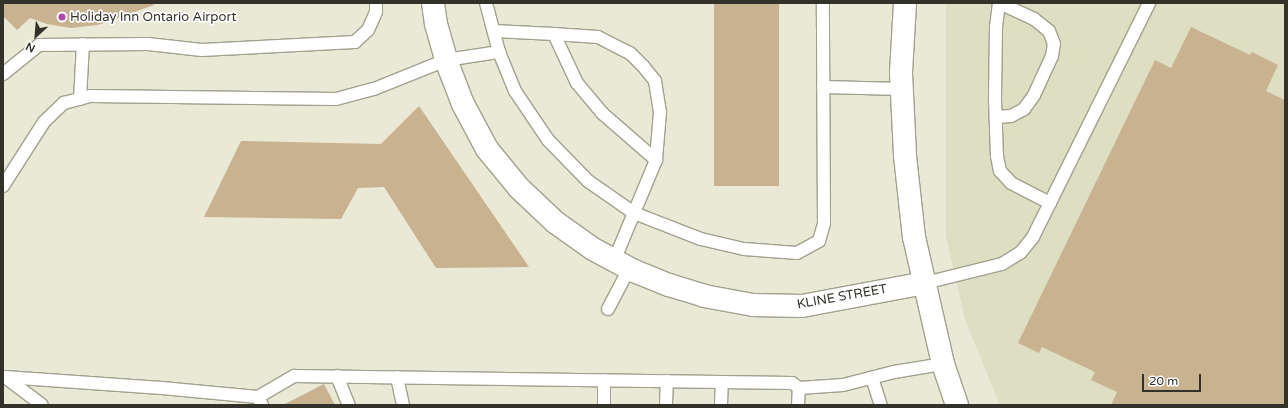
<!DOCTYPE html>
<style>
body{margin:0}
#map{position:relative;width:1288px;height:408px;overflow:hidden;background:#eae9d5;font-family:"Varela Round",sans-serif}
div>[style]{position:absolute}
.built>*{inset:0;background:#dedec3}
.building>*{inset:0;background:#c9b290;transform-origin:0 0}
.roads{filter:drop-shadow(1px 0 #a1a18e) drop-shadow(-1px 0 #a1a18e) drop-shadow(0 1px #a1a18e) drop-shadow(0 -1px #a1a18e)}
.lane>*{height:12px;margin:-6px;padding:0 6px;transform-origin:6px;border-radius:6px;background:#fff}
.street>*{height:22px;margin:-11px;padding:0 11px;transform-origin:11px;border-radius:11px;background:#fff}
.secondary>*{height:22px;margin:-11px;padding:0 11px;transform-origin:11px;border-radius:11px;background:#fff}
.dots>*{width:11px;height:11px;translate:-50% -50%;box-sizing:border-box;border:2px solid #fff;border-radius:50%}
span{translate:-50% -50%;white-space:nowrap;text-align:center;line-height:1.15;-webkit-text-stroke:3.5px #fff;paint-order:stroke}
.poi-label{font-size:13px;color:#32322a}
.left{translate:0 -50%;text-align:left}
.street-label{font-size:13px;color:#32322a}
.frame{position:absolute;inset:0;border:4px solid #32322a;pointer-events:none}
.north{position:absolute;left:16px;top:16px;width:40px;height:40px;-webkit-text-stroke:3px #fff;paint-order:stroke;rotate:206deg;font-size:11px;font-weight:700;line-height:16px;text-align:center;color:#32322a}
.north::after{content:'';display:block;margin:auto;width:14px;height:18px;background:#32322a;clip-path:polygon(50% 0,100% 100%,50% 72%,0 100%)}
.scale{position:absolute;left:1142px;top:374px;width:59px;height:18px;box-sizing:border-box;border:2px solid #32322a;border-top:0;padding-left:5px;font-size:12px;line-height:14px;white-space:nowrap;color:#32322a;-webkit-text-stroke:3px #fff;paint-order:stroke}
</style>
<div id="map">
<div class="built">
<div style="clip-path:polygon(946px 3px,1285px 3px,1285px 405px,1000px 405px,965px 320px,946px 236px)"></div>
</div>
<div class="building">
<div style="clip-path:polygon(3px 3px,153px 3px,154px 5px,98px 25px,71px 28px,47px 24px,30px 18px,17px 30px,3px 16px)"></div>
<div style="left:714px;top:3px;width:65px;height:183px"></div>
<div style="clip-path:polygon(1191px 27px,1250px 55px,1252px 52px,1278px 65px,1266px 91px,1285px 100px,1285px 405px,1111px 405px,1117px 392px,1091px 380px,1095px 372px,1042px 347px,1039px 353px,1018px 343px,1155px 60px,1171px 68px)"></div>
<div style="clip-path:polygon(419px 106px,529px 267px,436px 268px,384px 187px,358px 188px,341px 219px,204px 217px,241px 141px,381px 144px)"></div>
<div style="clip-path:polygon(324px 384px,335px 405px,283px 405px)"></div>
</div>
<div class="roads">
<div class="lane">
<div style="left:486px;top:3px;width:51px;rotate:75.1deg"></div>
<div style="left:499px;top:52px;width:42px;rotate:67.7deg"></div>
<div style="left:515px;top:91px;width:59px;rotate:56deg"></div>
<div style="left:548px;top:140px;width:57px;rotate:45.7deg"></div>
<div style="left:588px;top:181px;width:56px;rotate:34.8deg"></div>
<div style="left:634px;top:213px;width:72px;rotate:21.2deg"></div>
<div style="left:701px;top:239px;width:44px;rotate:13.1deg"></div>
<div style="left:744px;top:249px;width:53px;rotate:4.3deg"></div>
<div style="left:797px;top:253px;width:25px;rotate:-29deg"></div>
<div style="left:819px;top:241px;width:18px;rotate:-74deg"></div>
<div style="left:824px;top:224px;width:221px;rotate:-90.3deg"></div>
<div style="left:999px;top:3px;width:24px;rotate:97deg"></div>
<div style="left:996px;top:27px;width:73px;rotate:90.8deg"></div>
<div style="left:995px;top:100px;width:56px;rotate:88deg"></div>
<div style="left:997px;top:156px;width:15px;rotate:79deg"></div>
<div style="left:1000px;top:171px;width:16px;rotate:47deg"></div>
<div style="left:1011px;top:183px;width:44px;rotate:27.1deg"></div>
<div style="left:494px;top:31px;width:60px;rotate:2.9deg"></div>
<div style="left:554px;top:34px;width:54px;rotate:64.9deg"></div>
<div style="left:577px;top:83px;width:39px;rotate:50deg"></div>
<div style="left:602px;top:113px;width:72px;rotate:41deg"></div>
<div style="left:656px;top:160px;width:109px;rotate:112.6deg"></div>
<div style="left:554px;top:34px;width:44px;rotate:3.9deg"></div>
<div style="left:598px;top:37px;width:36px;rotate:27deg"></div>
<div style="left:630px;top:53px;width:18px;rotate:45deg"></div>
<div style="left:643px;top:66px;width:19px;rotate:51deg"></div>
<div style="left:655px;top:81px;width:31px;rotate:81deg"></div>
<div style="left:660px;top:112px;width:48px;rotate:94.8deg"></div>
<div style="left:3px;top:74px;width:46px;rotate:-38.9deg"></div>
<div style="left:39px;top:45px;width:109px;rotate:-0.5deg"></div>
<div style="left:148px;top:44px;width:54px;rotate:6.3deg"></div>
<div style="left:202px;top:50px;width:153px;rotate:-3deg"></div>
<div style="left:355px;top:42px;width:18px;rotate:-43deg"></div>
<div style="left:368px;top:30px;width:20px;rotate:-66deg"></div>
<div style="left:376px;top:12px;width:9px;rotate:-90deg"></div>
<div style="left:823px;top:87px;width:79px;rotate:1.5deg"></div>
<div style="left:80px;top:99px;width:55px;rotate:-86.9deg"></div>
<div style="left:996px;top:117px;width:15px;rotate:-4deg"></div>
<div style="left:1011px;top:116px;width:15px;rotate:-28deg"></div>
<div style="left:1024px;top:109px;width:17px;rotate:-54deg"></div>
<div style="left:1034px;top:95px;width:43px;rotate:-65.2deg"></div>
<div style="left:1052px;top:56px;width:12px;rotate:-81deg"></div>
<div style="left:1054px;top:44px;width:14px;rotate:-111deg"></div>
<div style="left:1049px;top:31px;width:19px;rotate:-141deg"></div>
<div style="left:1034px;top:19px;width:38px;rotate:-155deg"></div>
<div style="left:3px;top:186px;width:76px;rotate:-57.4deg"></div>
<div style="left:44px;top:122px;width:28px;rotate:-44deg"></div>
<div style="left:64px;top:103px;width:27px;rotate:-15deg"></div>
<div style="left:90px;top:96px;width:246px;rotate:0.7deg"></div>
<div style="left:336px;top:99px;width:39px;rotate:-15deg"></div>
<div style="left:374px;top:89px;width:78px;rotate:-21.9deg"></div>
<div style="left:446px;top:60px;width:54px;rotate:-8.6deg"></div>
<div style="left:925px;top:283px;width:79px;rotate:-13.9deg"></div>
<div style="left:1002px;top:264px;width:22px;rotate:-32deg"></div>
<div style="left:1021px;top:252px;width:19px;rotate:-51deg"></div>
<div style="left:1033px;top:237px;width:261px;rotate:-63.6deg"></div>
<div style="left:608px;top:309px;width:45px;rotate:-62.3deg"></div>
<div style="left:337px;top:376px;width:31px;rotate:68deg"></div>
<div style="left:5px;top:377px;width:157px;rotate:4deg"></div>
<div style="left:162px;top:388px;width:96px;rotate:5.4deg"></div>
<div style="left:5px;top:377px;width:46px;rotate:37.1deg"></div>
<div style="left:397px;top:377px;width:29px;rotate:78deg"></div>
<div style="left:872px;top:378px;width:28px;rotate:72deg"></div>
<div style="left:604px;top:380px;width:25px;rotate:90deg"></div>
<div style="left:262px;top:405px;width:9px;rotate:-117deg"></div>
<div style="left:258px;top:397px;width:42px;rotate:-30.3deg"></div>
<div style="left:294px;top:376px;width:498px;rotate:0.8deg"></div>
<div style="left:792px;top:383px;width:9px;rotate:36deg"></div>
<div style="left:799px;top:388px;width:44px;rotate:-3.9deg"></div>
<div style="left:843px;top:385px;width:53px;rotate:-14.3deg"></div>
<div style="left:894px;top:372px;width:50px;rotate:-9.3deg"></div>
<div style="left:666px;top:405px;width:24px;rotate:-88deg"></div>
<div style="left:721px;top:405px;width:23px;rotate:-88deg"></div>
<div style="left:798px;top:405px;width:17px;rotate:-87deg"></div>
</div>
<div class="street">
<div style="left:433px;top:3px;width:21px;rotate:82deg"></div>
<div style="left:436px;top:24px;width:37px;rotate:74deg"></div>
<div style="left:446px;top:60px;width:47px;rotate:68.9deg"></div>
<div style="left:463px;top:104px;width:51px;rotate:61.9deg"></div>
<div style="left:487px;top:149px;width:50px;rotate:50.6deg"></div>
<div style="left:519px;top:188px;width:50px;rotate:43.4deg"></div>
<div style="left:555px;top:222px;width:47px;rotate:35.4deg"></div>
<div style="left:593px;top:249px;width:47px;rotate:28.2deg"></div>
<div style="left:634px;top:271px;width:38px;rotate:22deg"></div>
<div style="left:669px;top:285px;width:37px;rotate:17deg"></div>
<div style="left:704px;top:296px;width:50px;rotate:10.4deg"></div>
<div style="left:753px;top:305px;width:49px;rotate:1.2deg"></div>
<div style="left:802px;top:306px;width:125px;rotate:-10.6deg"></div>
</div>
<div class="secondary">
<div style="left:905px;top:3px;width:70px;rotate:93.3deg"></div>
<div style="left:901px;top:73px;width:83px;rotate:87.2deg"></div>
<div style="left:905px;top:156px;width:81px;rotate:83.7deg"></div>
<div style="left:914px;top:237px;width:130px;rotate:77.1deg"></div>
<div style="left:943px;top:364px;width:43px;rotate:71.1deg"></div>
</div>
</div>
<div class="dots">
<div style="left:62px;top:17px;background:#af48ac"></div>
</div>
<div class="poi-label">
<span class="left" style="left:70px;top:17px">Holiday Inn Ontario Airport</span>
</div>
<div class="street-label">
<span style="left:842px;top:297px;rotate:-10deg">KLINE STREET</span>
</div>
<div class="frame"></div>
<div class="north">N</div>
<div class="scale">20 m</div>
</div>
